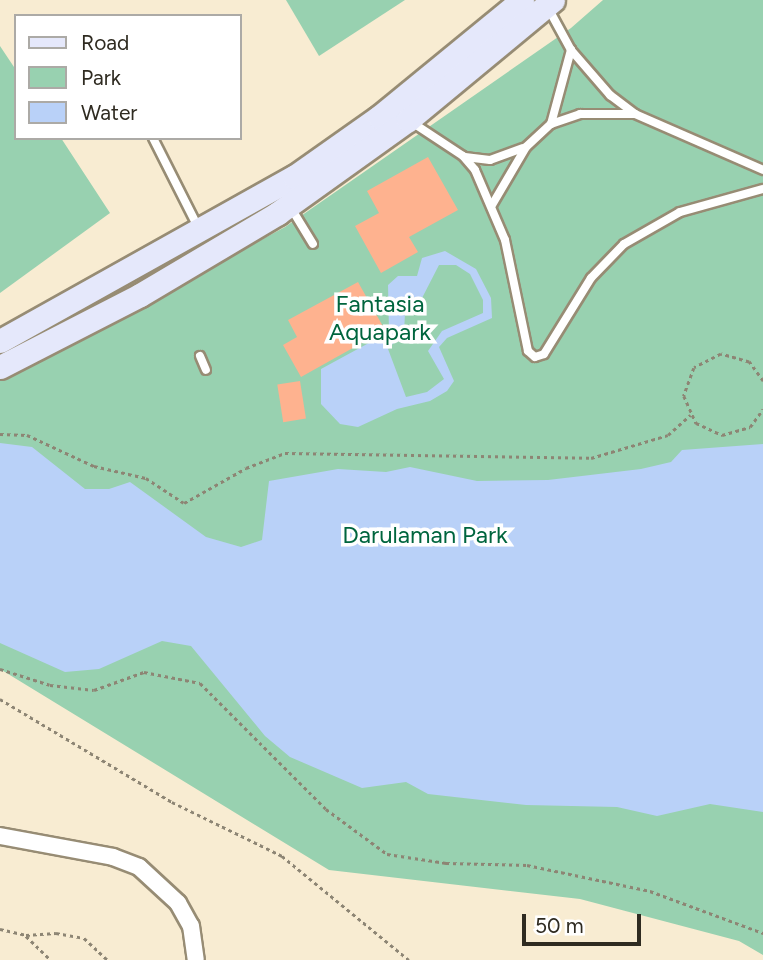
<!DOCTYPE html>
<style>
body{margin:0}
#map{position:relative;width:763px;height:960px;overflow:hidden;background:#f8ecd2;font-family:Figtree,sans-serif}
div>[style]{position:absolute}
.green>*{inset:0;background:#98d1b0}
.water>*{inset:0;background:#b9d1f8}
.building>*{inset:0;background:#feb28f;transform-origin:0 0}
.path>*{height:2.5px;margin-top:-1.25px;transform-origin:0;background:repeating-linear-gradient(90deg,#8d8574 0 3.5px,transparent 0 7px)}
.roads{filter:drop-shadow(2px 0 #978c74) drop-shadow(-2px 0 #978c74) drop-shadow(0 2px #978c74) drop-shadow(0 -2px #978c74)}
.lane>*{height:8px;margin:-4px;padding:0 4px;transform-origin:4px;border-radius:4px;background:#fff}
.street>*{height:16px;margin:-8px;padding:0 8px;transform-origin:8px;border-radius:8px;background:#fff}
.secondary>*{height:23px;margin:-11.5px;padding:0 11.5px;transform-origin:11.5px;border-radius:11.5px;background:#e5e8fb}
span{translate:-50% -50%;white-space:nowrap;text-align:center;line-height:1.15;-webkit-text-stroke:7px #fff;paint-order:stroke}
.park-label{font-size:24px;color:#00653e}
.legend{position:absolute;left:14px;top:14px;width:228px;height:126px;box-sizing:border-box;background:#fff;border:2px solid #acaaa6;margin:0;padding:9px 12px;list-style:none;font-size:21px;color:#2f2b21}
.legend li{display:flex;align-items:center;gap:14px;height:35px}
.legend b{width:35px;border:2px solid #acaaa6}
.scale{position:absolute;left:522px;top:914px;width:119px;height:32px;box-sizing:border-box;border:4px solid #2f2b21;border-top:0;padding-left:9px;font-size:21px;line-height:24px;white-space:nowrap;color:#2f2b21;-webkit-text-stroke:5px #fff;paint-order:stroke}
</style>
<div id="map">
<div class="green">
<div style="clip-path:polygon(286px 0,405px 0,319px 56px)"></div>
<div style="clip-path:polygon(603px 0,763px 0,763px 955px,739px 941px,580px 899px,329px 870px,0 669px,0 381px,285px 227px,571px 28px)"></div>
<div style="clip-path:polygon(0 46px,16px 70px,16px 138px,61px 138px,110px 213px,0 293px)"></div>
</div>
<div class="water">
<div style="clip-path:polygon(evenodd,445px 251px,476px 269px,491px 298px,492px 318px,447px 338px,439px 347px,454px 381px,447px 391px,430px 401px,397px 409px,358px 427px,340px 424px,321px 404px,321px 369px,389px 332px,388px 285px,398px 276px,417px 276px,422px 258px,445px 251px,439px 265px,456px 265px,470px 274px,483px 300px,483px 313px,442px 331px,428px 351px,444px 379px,427px 392px,406px 397px,388px 349px,404px 332px,405px 314px,421px 300px,439px 265px)"></div>
<div style="clip-path:polygon(0 443px,32px 447px,85px 489px,109px 489px,130px 482px,206px 537px,241px 547px,262px 540px,269px 481px,338px 469px,386px 472px,410px 467px,477px 481px,548px 480px,641px 469px,671px 462px,682px 450px,763px 444px,763px 812px,710px 804px,657px 816px,617px 807px,526px 805px,428px 794px,406px 782px,362px 788px,290px 757px,265px 736px,191px 646px,162px 641px,99px 669px,65px 672px,0 643px)"></div>
</div>
<div class="building">
<div style="clip-path:polygon(428px 157px,458px 210px,409px 237px,418px 252px,381px 273px,355px 226px,379px 213px,367px 191px)"></div>
<div style="clip-path:polygon(358px 282px,385px 330px,301px 377px,283px 345px,297px 337px,288px 320px)"></div>
<div style="left:300px;top:381px;width:38px;height:23px;rotate:81deg"></div>
</div>
<div class="path">
<div style="left:763px;top:381px;width:24px;rotate:-126deg"></div>
<div style="left:749px;top:362px;width:29px;rotate:-164deg"></div>
<div style="left:721px;top:354px;width:30px;rotate:153deg"></div>
<div style="left:694px;top:368px;width:30px;rotate:110deg"></div>
<div style="left:684px;top:396px;width:30px;rotate:66deg"></div>
<div style="left:696px;top:423px;width:29px;rotate:25deg"></div>
<div style="left:722px;top:435px;width:29px;rotate:-16deg"></div>
<div style="left:750px;top:427px;width:22px;rotate:-54deg"></div>
<div style="left:0;top:434px;width:27px;rotate:2deg"></div>
<div style="left:27px;top:435px;width:74px;rotate:24.8deg"></div>
<div style="left:94px;top:466px;width:53px;rotate:13deg"></div>
<div style="left:146px;top:478px;width:45px;rotate:33.3deg"></div>
<div style="left:184px;top:503px;width:71px;rotate:-29.4deg"></div>
<div style="left:246px;top:468px;width:42px;rotate:-21deg"></div>
<div style="left:285px;top:453px;width:306px;rotate:0.9deg"></div>
<div style="left:591px;top:458px;width:80px;rotate:-16.6deg"></div>
<div style="left:668px;top:435px;width:30px;rotate:-42deg"></div>
<div style="left:0;top:669px;width:52px;rotate:17.7deg"></div>
<div style="left:50px;top:685px;width:44px;rotate:6.5deg"></div>
<div style="left:94px;top:690px;width:53px;rotate:-19.8deg"></div>
<div style="left:144px;top:672px;width:57px;rotate:11.1deg"></div>
<div style="left:200px;top:683px;width:178px;rotate:45deg"></div>
<div style="left:326px;top:809px;width:76px;rotate:36.4deg"></div>
<div style="left:387px;top:854px;width:60px;rotate:8.7deg"></div>
<div style="left:446px;top:863px;width:81px;rotate:1.4deg"></div>
<div style="left:527px;top:865px;width:126px;rotate:11.9deg"></div>
<div style="left:650px;top:891px;width:121px;rotate:20.4deg"></div>
<div style="left:0;top:699px;width:200px;rotate:30.9deg"></div>
<div style="left:172px;top:802px;width:123px;rotate:26.1deg"></div>
<div style="left:282px;top:856px;width:164px;rotate:39.3deg"></div>
<div style="left:0;top:929px;width:27px;rotate:13deg"></div>
<div style="left:26px;top:935px;width:30px;rotate:-4deg"></div>
<div style="left:56px;top:933px;width:28px;rotate:10deg"></div>
<div style="left:84px;top:938px;width:33px;rotate:43deg"></div>
<div style="left:26px;top:936px;width:35px;rotate:44deg"></div>
</div>
<div class="roads">
<div class="lane">
<div style="left:547px;top:6px;width:50px;rotate:61.4deg"></div>
<div style="left:571px;top:50px;width:60px;rotate:49.1deg"></div>
<div style="left:610px;top:95px;width:31px;rotate:37deg"></div>
<div style="left:635px;top:114px;width:140px;rotate:23.6deg"></div>
<div style="left:410px;top:121px;width:64px;rotate:33.4deg"></div>
<div style="left:463px;top:156px;width:18px;rotate:49deg"></div>
<div style="left:475px;top:170px;width:76px;rotate:66.8deg"></div>
<div style="left:505px;top:240px;width:113px;rotate:78.3deg"></div>
<div style="left:528px;top:351px;width:9px;rotate:41deg"></div>
<div style="left:535px;top:357px;width:9px;rotate:-18deg"></div>
<div style="left:544px;top:354px;width:89px;rotate:-58.3deg"></div>
<div style="left:591px;top:278px;width:47px;rotate:-45.9deg"></div>
<div style="left:624px;top:244px;width:64px;rotate:-29.7deg"></div>
<div style="left:680px;top:212px;width:86px;rotate:-15.5deg"></div>
<div style="left:551px;top:124px;width:77px;rotate:-74.9deg"></div>
<div style="left:153px;top:138px;width:102px;rotate:63.2deg"></div>
<div style="left:465px;top:157px;width:25px;rotate:7deg"></div>
<div style="left:490px;top:160px;width:35px;rotate:-20deg"></div>
<div style="left:492px;top:205px;width:67px;rotate:-59.6deg"></div>
<div style="left:526px;top:147px;width:34px;rotate:-43deg"></div>
<div style="left:551px;top:124px;width:31px;rotate:-19deg"></div>
<div style="left:580px;top:114px;width:55px"></div>
<div style="left:291px;top:208px;width:42px;rotate:58.6deg"></div>
<div style="left:200px;top:356px;width:15px;rotate:67deg"></div>
</div>
<div class="street">
<div style="left:0;top:836px;width:115px;rotate:10.5deg"></div>
<div style="left:113px;top:857px;width:28px;rotate:21deg"></div>
<div style="left:139px;top:867px;width:53px;rotate:42.7deg"></div>
<div style="left:178px;top:903px;width:26px;rotate:61deg"></div>
<div style="left:191px;top:926px;width:34px;rotate:82deg"></div>
</div>
<div class="secondary">
<div style="left:0;top:341px;width:337px;rotate:-29.2deg"></div>
<div style="left:294px;top:177px;width:104px;rotate:-35.2deg"></div>
<div style="left:379px;top:117px;width:185px;rotate:-39.3deg"></div>
<div style="left:0;top:367px;width:157px;rotate:-27.2deg"></div>
<div style="left:140px;top:295px;width:161px;rotate:-30.7deg"></div>
<div style="left:278px;top:213px;width:160px;rotate:-35.6deg"></div>
<div style="left:408px;top:120px;width:188px;rotate:-39.6deg"></div>
</div>
</div>
<div class="park-label">
<span style="left:380px;top:318px">Fantasia<br>Aquapark</span>
<span style="left:425px;top:535px">Darulaman Park</span>
</div>
<ul class="legend">
<li><b style="height:9px;background:#e5e8fb"></b>Road</li>
<li><b style="height:19px;background:#98d1b0"></b>Park</li>
<li><b style="height:19px;background:#b9d1f8"></b>Water</li>
</ul>
<div class="scale">50 m</div>
</div>
